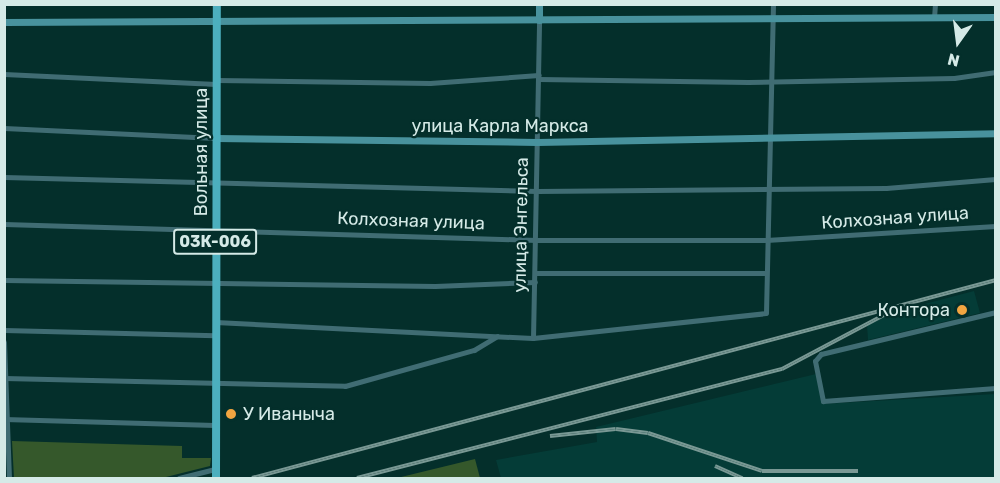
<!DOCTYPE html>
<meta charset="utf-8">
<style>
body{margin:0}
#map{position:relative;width:1000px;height:483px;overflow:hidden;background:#042f2b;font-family:Rubik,sans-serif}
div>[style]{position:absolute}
.built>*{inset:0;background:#043c37}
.green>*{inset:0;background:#35582b}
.street>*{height:5px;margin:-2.5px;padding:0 2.5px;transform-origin:2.5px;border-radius:2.5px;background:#406c73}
.secondary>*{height:7px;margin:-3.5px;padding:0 3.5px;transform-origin:3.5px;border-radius:3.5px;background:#48929d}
.primary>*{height:8px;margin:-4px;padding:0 4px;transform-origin:4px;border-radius:4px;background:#4cafbe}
.rail>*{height:4px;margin-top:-2px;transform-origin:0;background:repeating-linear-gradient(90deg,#042f2b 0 4.5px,#799894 0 9px);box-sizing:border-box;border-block:2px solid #799894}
.dots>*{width:16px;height:16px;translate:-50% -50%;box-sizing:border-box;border:3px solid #042f2b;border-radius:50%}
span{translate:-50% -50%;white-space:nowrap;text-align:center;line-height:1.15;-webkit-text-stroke:4.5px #042f2b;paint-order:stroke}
.shield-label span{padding:2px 4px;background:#042f2b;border:2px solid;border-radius:4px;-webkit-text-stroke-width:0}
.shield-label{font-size:16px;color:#d5eae7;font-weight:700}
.street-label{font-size:18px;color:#d5eae7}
.poi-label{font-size:18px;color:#d5eae7}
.right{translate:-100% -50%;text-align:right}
.left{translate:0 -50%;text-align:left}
.frame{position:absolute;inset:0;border:6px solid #d5eae7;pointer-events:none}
.north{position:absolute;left:928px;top:12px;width:60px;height:60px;-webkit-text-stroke:4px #042f2b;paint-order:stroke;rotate:194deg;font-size:16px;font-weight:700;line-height:24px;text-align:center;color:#d5eae7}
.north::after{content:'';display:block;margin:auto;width:21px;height:27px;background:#d5eae7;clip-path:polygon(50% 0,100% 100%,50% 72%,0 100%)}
</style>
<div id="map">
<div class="built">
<div style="clip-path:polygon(974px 291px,980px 313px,868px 340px,867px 325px,894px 312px)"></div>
<div style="clip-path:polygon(816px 374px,822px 404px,995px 394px,995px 478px,501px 478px,496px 460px,597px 442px,596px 427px)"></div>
</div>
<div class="green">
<div style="clip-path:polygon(12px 441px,182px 446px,182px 458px,211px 458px,210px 466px,162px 478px,14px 478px)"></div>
<div style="clip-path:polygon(475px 459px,480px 478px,397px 478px)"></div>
</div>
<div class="street">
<div style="left:934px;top:18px;width:14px;rotate:-86deg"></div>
<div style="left:4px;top:74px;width:212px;rotate:2.7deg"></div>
<div style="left:539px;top:79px;width:209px;rotate:0.8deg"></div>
<div style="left:748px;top:82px;width:206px;rotate:-1.1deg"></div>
<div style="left:954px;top:78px;width:42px;rotate:-8.1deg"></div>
<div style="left:216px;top:80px;width:214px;rotate:0.8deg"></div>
<div style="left:430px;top:83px;width:109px;rotate:-4.2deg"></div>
<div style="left:4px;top:128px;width:212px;rotate:2.7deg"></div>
<div style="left:4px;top:177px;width:533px;rotate:1.5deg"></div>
<div style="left:537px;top:191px;width:349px;rotate:-0.5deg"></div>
<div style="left:886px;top:188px;width:110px;rotate:-4.7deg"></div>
<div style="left:4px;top:224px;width:532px;rotate:1.72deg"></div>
<div style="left:536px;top:240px;width:230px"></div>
<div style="left:766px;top:240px;width:230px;rotate:-3.5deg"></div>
<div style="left:535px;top:273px;width:231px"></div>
<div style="left:4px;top:280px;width:431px;rotate:0.8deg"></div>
<div style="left:435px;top:286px;width:100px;rotate:-2.3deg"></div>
<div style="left:996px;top:312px;width:180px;rotate:166.5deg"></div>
<div style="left:821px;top:354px;width:9px;rotate:131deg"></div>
<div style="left:815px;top:361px;width:41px;rotate:78.7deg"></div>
<div style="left:823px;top:401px;width:173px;rotate:-4.3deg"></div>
<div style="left:215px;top:322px;width:318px;rotate:2.9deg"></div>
<div style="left:533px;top:338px;width:234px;rotate:-6.1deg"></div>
<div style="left:766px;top:313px;width:309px;rotate:-88.7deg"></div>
<div style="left:4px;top:330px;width:211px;rotate:1.4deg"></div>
<div style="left:533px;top:338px;width:318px;rotate:-88.9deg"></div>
<div style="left:4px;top:342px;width:136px;rotate:87.9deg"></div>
<div style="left:4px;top:378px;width:341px;rotate:1.3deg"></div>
<div style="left:345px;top:386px;width:134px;rotate:-15.6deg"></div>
<div style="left:474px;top:350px;width:27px;rotate:-31deg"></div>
<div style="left:4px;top:419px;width:211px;rotate:1.6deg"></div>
<div style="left:179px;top:478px;width:37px;rotate:-14deg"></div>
</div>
<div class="secondary">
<div style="left:539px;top:20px;width:16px;rotate:-90deg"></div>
<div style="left:4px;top:22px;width:992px;rotate:-0.29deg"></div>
<div style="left:216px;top:138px;width:321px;rotate:0.7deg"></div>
<div style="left:537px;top:142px;width:459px;rotate:-1.1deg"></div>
</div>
<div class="primary">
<div style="left:216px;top:478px;width:474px;rotate:-89.9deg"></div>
</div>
<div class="rail">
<div style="left:550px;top:436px;width:66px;rotate:-6.1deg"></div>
<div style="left:616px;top:429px;width:32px;rotate:7deg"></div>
<div style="left:648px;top:433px;width:120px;rotate:18.4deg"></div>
<div style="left:762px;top:471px;width:96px"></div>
<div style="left:715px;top:466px;width:30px;rotate:24deg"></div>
<div style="left:252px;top:478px;width:770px;rotate:-14.9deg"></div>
<div style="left:357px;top:478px;width:439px;rotate:-14.4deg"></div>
<div style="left:782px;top:369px;width:118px;rotate:-27.9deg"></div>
</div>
<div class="dots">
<div style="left:962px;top:310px;background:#f2a541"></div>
<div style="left:231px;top:414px;background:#f2a541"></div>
</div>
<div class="shield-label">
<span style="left:215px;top:242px">03К-006</span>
</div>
<div class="street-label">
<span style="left:500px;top:126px">улица Карла Маркса</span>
<span style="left:201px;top:152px;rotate:-90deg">Вольная улица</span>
<span style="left:895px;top:218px;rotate:-4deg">Колхозная улица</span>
<span style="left:411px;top:221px;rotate:2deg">Колхозная улица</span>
<span style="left:521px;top:225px;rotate:-89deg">улица Энгельса</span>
</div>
<div class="poi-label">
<span class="right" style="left:950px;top:310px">Контора</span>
<span class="left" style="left:243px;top:414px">У Иваныча</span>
</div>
<div class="frame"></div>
<div class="north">N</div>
</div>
